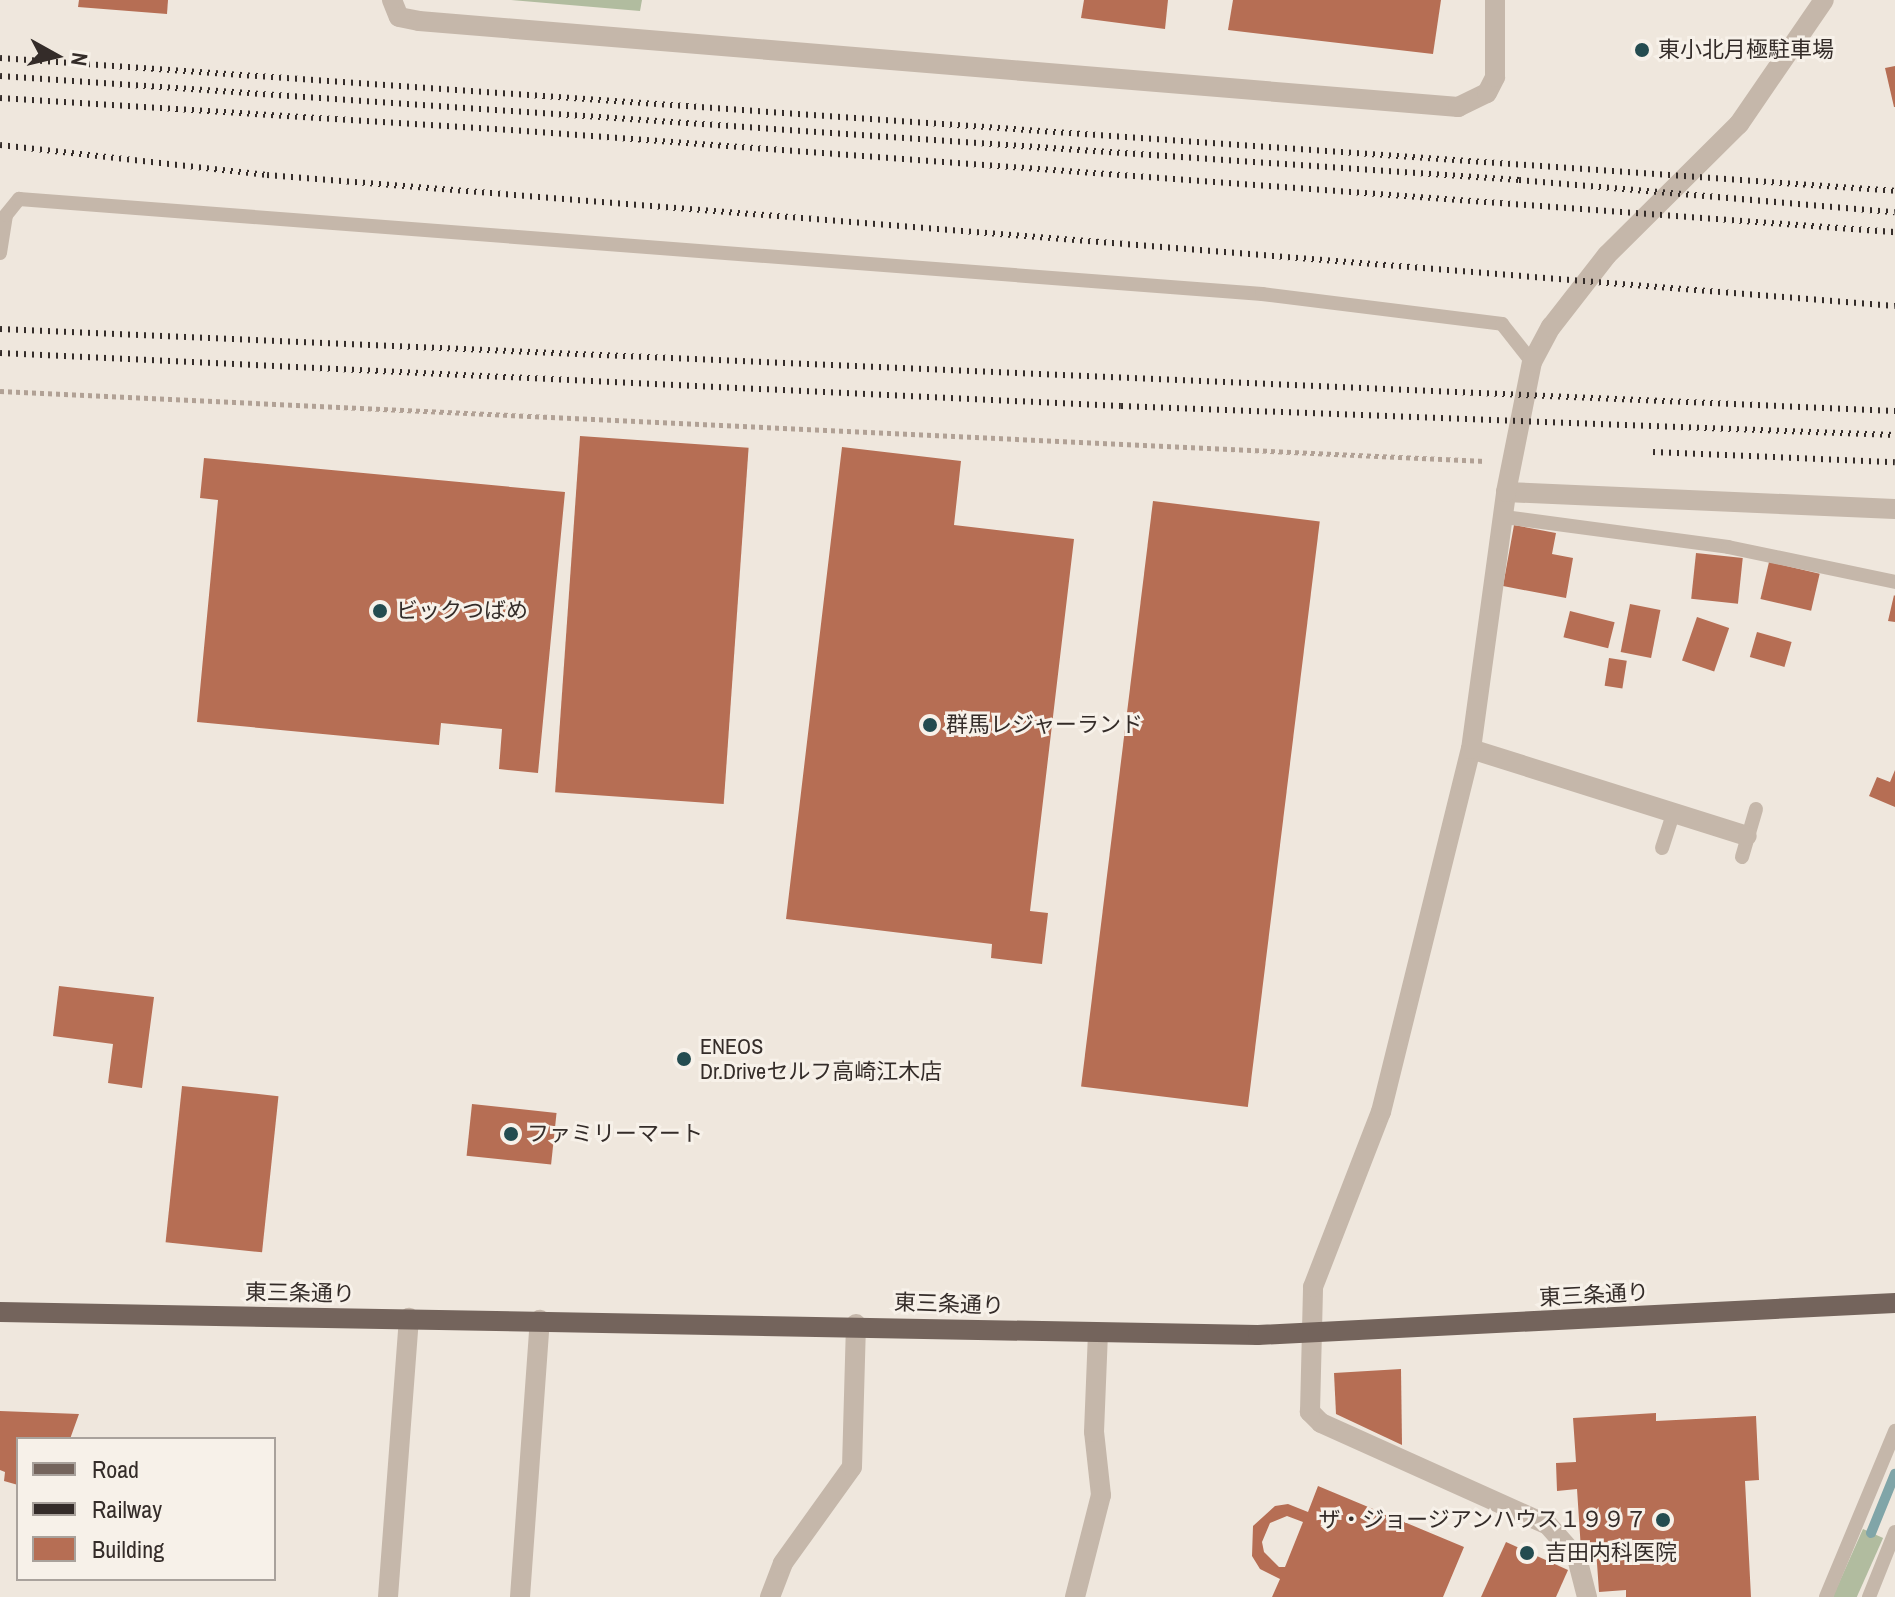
<!DOCTYPE html>
<meta charset="utf-8">
<style>
body{margin:0}
#map{position:relative;width:1895px;height:1597px;overflow:hidden;background:#efe7dd;font-family:"Archivo Narrow","Noto Sans JP",sans-serif}
div>[style]{position:absolute}
.green>*{inset:0;background:#b1bc9f;transform-origin:0 0}
.stream>*{height:10px;margin:-5px;padding:0 5px;transform-origin:5px;border-radius:5px;background:#80a5a8}
.building>*{inset:0;background:#b66e54;transform-origin:0 0}
.path>*{height:5px;margin-top:-2.5px;transform-origin:0;background:repeating-linear-gradient(90deg,#b1a195 0 4px,transparent 0 8px)}
.service>*{height:14px;margin:-7px;padding:0 7px;transform-origin:7px;border-radius:7px;background:#c5b7aa}
.minor>*{height:20px;margin:-10px;padding:0 10px;transform-origin:10px;border-radius:10px;background:#c5b7aa}
.primary>*{height:20px;margin:-10px;padding:0 10px;transform-origin:10px;border-radius:10px;background:#74645c}
.rail>*{height:6px;margin-top:-3px;transform-origin:0;background:repeating-linear-gradient(90deg,#342c29 0 2px,transparent 0 8px)}
.dots>*{width:22px;height:22px;translate:-50% -50%;box-sizing:border-box;border:4px solid #f7f1e9;border-radius:50%}
span{translate:-50% -50%;white-space:nowrap;text-align:center;line-height:1.15;-webkit-text-stroke:6px #f7f1e9;paint-order:stroke}
.poi-label{font-size:22px;color:#342c29}
.left{translate:0 -50%;text-align:left}
.right{translate:-100% -50%;text-align:right}
.street-label{font-size:22px;color:#342c29}
.legend{position:absolute;left:16px;top:1437px;width:260px;height:144px;box-sizing:border-box;background:#f7f1e9;border:2px solid #a9a29c;margin:0;padding:10px 14px;list-style:none;font-size:24px;color:#342c29}
.legend li{display:flex;align-items:center;gap:16px;height:40px}
.legend b{width:40px;border:2px solid #a9a29c}
.north{position:absolute;left:16px;top:16px;width:80px;height:80px;-webkit-text-stroke:6px #f7f1e9;paint-order:stroke;rotate:98deg;font-size:22px;font-weight:700;line-height:32px;text-align:center;color:#342c29}
.north::after{content:'';display:block;margin:auto;width:28px;height:36px;background:#342c29;clip-path:polygon(50% 0,100% 100%,50% 72%,0 100%)}
</style>
<div id="map">
<div class="green">
<div style="clip-path:polygon(511px 0,642px 0,640px 11px)"></div>
<div style="left:1863px;top:1529px;width:22px;height:74px;rotate:24deg"></div>
</div>
<div class="stream">
<div style="left:1871px;top:1533px;width:64px;rotate:-67.9deg"></div>
</div>
<div class="building">
<div style="clip-path:polygon(79px 0,168px 0,167px 14px,78px 7px)"></div>
<div style="clip-path:polygon(1084px 0,1168px 0,1165px 29px,1081px 18px)"></div>
<div style="clip-path:polygon(1233px 0,1441px 0,1433px 54px,1228px 30px)"></div>
<div style="clip-path:polygon(1895px 66px,1895px 107px,1894px 107px,1885px 68px)"></div>
<div style="left:580px;top:436px;width:169px;height:357px;rotate:4deg"></div>
<div style="clip-path:polygon(842px 447px,961px 461px,954px 525px,1074px 539px,1030px 911px,1048px 913px,1042px 964px,991px 958px,992px 944px,786px 919px)"></div>
<div style="clip-path:polygon(204px 458px,565px 492px,538px 773px,499px 769px,502px 729px,441px 723px,439px 745px,197px 722px,218px 500px,200px 498px)"></div>
<div style="left:1153px;top:501px;width:168px;height:590px;rotate:7deg"></div>
<div style="clip-path:polygon(1514px 525px,1556px 533px,1552px 554px,1573px 558px,1566px 598px,1503px 586px)"></div>
<div style="left:1696px;top:553px;width:47px;height:46px;rotate:6deg"></div>
<div style="left:1769px;top:562px;width:52px;height:38px;rotate:13deg"></div>
<div style="clip-path:polygon(1894px 595px,1895px 596px,1895px 622px,1888px 621px)"></div>
<div style="left:1630px;top:604px;width:31px;height:49px;rotate:11deg"></div>
<div style="left:1570px;top:611px;width:46px;height:27px;rotate:14deg"></div>
<div style="left:1697px;top:617px;width:34px;height:46px;rotate:19deg"></div>
<div style="left:1757px;top:632px;width:36px;height:26px;rotate:16deg"></div>
<div style="left:1609px;top:658px;width:18px;height:28px;rotate:9deg"></div>
<div style="clip-path:polygon(1895px 770px,1895px 807px,1869px 796px,1877px 777px,1890px 782px)"></div>
<div style="clip-path:polygon(59px 986px,154px 997px,142px 1088px,108px 1083px,113px 1044px,53px 1036px)"></div>
<div style="left:182px;top:1086px;width:97px;height:157px;rotate:6deg"></div>
<div style="left:472px;top:1104px;width:85px;height:52px;rotate:6deg"></div>
<div style="clip-path:polygon(1401px 1369px,1402px 1445px,1336px 1414px,1334px 1373px)"></div>
<div style="clip-path:polygon(0 1411px,79px 1414px,70px 1439px,18px 1439px,18px 1485px,4px 1481px,5px 1472px,0 1470px)"></div>
<div style="clip-path:polygon(1656px 1413px,1656px 1421px,1756px 1416px,1759px 1480px,1745px 1481px,1751px 1597px,1626px 1597px,1626px 1590px,1599px 1592px,1596px 1549px,1581px 1550px,1577px 1489px,1557px 1491px,1556px 1463px,1576px 1462px,1573px 1418px)"></div>
<div style="clip-path:polygon(evenodd,1318px 1486px,1464px 1547px,1443px 1597px,1272px 1597px,1280px 1579px,1260px 1569px,1252px 1556px,1253px 1526px,1275px 1506px,1288px 1504px,1308px 1512px,1318px 1486px,1287px 1516px,1303px 1522px,1285px 1567px,1279px 1567px,1264px 1552px,1262px 1542px,1270px 1523px,1287px 1516px)"></div>
<div style="clip-path:polygon(1506px 1542px,1568px 1570px,1556px 1597px,1481px 1597px)"></div>
</div>
<div class="path">
<div style="left:0;top:391px;width:1487px;rotate:2.7deg"></div>
</div>
<div class="service">
<div style="left:0;top:253px;width:38px;rotate:-81deg"></div>
<div style="left:6px;top:215px;width:21px;rotate:-51deg"></div>
<div style="left:19px;top:199px;width:1247px;rotate:4.37deg"></div>
<div style="left:1262px;top:294px;width:242px;rotate:7.1deg"></div>
<div style="left:1502px;top:324px;width:48px;rotate:51.7deg"></div>
<div style="left:1504px;top:517px;width:226px;rotate:7.6deg"></div>
<div style="left:1728px;top:547px;width:171px;rotate:11.8deg"></div>
<div style="left:1662px;top:848px;width:36px;rotate:-72deg"></div>
<div style="left:1742px;top:857px;width:50px;rotate:-73.7deg"></div>
<div style="left:1826px;top:1597px;width:180px;rotate:-67.4deg"></div>
<div style="left:1869px;top:1597px;width:70px;rotate:-68.2deg"></div>
</div>
<div class="minor">
<div style="left:392px;top:0;width:18px;rotate:68deg"></div>
<div style="left:399px;top:17px;width:20px;rotate:11deg"></div>
<div style="left:419px;top:21px;width:1043px;rotate:4.73deg"></div>
<div style="left:1458px;top:107px;width:32px;rotate:-26deg"></div>
<div style="left:1487px;top:93px;width:18px;rotate:-63deg"></div>
<div style="left:1495px;top:77px;width:77px;rotate:-90deg"></div>
<div style="left:1506px;top:492px;width:389px;rotate:2.5deg"></div>
<div style="left:1471px;top:749px;width:289px;rotate:17.5deg"></div>
<div style="left:388px;top:1597px;width:280px;rotate:-85.7deg"></div>
<div style="left:520px;top:1597px;width:278px;rotate:-85.9deg"></div>
<div style="left:770px;top:1597px;width:36px;rotate:-69deg"></div>
<div style="left:783px;top:1563px;width:118px;rotate:-54.3deg"></div>
<div style="left:852px;top:1467px;width:143px;rotate:-88.4deg"></div>
<div style="left:1075px;top:1597px;width:105px;rotate:-75.7deg"></div>
<div style="left:1101px;top:1495px;width:63px;rotate:-96.3deg"></div>
<div style="left:1094px;top:1432px;width:98px;rotate:-87.7deg"></div>
<div style="left:1587px;top:1597px;width:40px;rotate:-104.4deg"></div>
<div style="left:1577px;top:1558px;width:44px;rotate:-131.3deg"></div>
<div style="left:1548px;top:1525px;width:249px;rotate:-155.8deg"></div>
<div style="left:1321px;top:1423px;width:16px;rotate:-135deg"></div>
<div style="left:1310px;top:1412px;width:125px;rotate:-88.6deg"></div>
<div style="left:1313px;top:1287px;width:188px;rotate:-68.8deg"></div>
<div style="left:1381px;top:1112px;width:374px;rotate:-76.1deg"></div>
<div style="left:1471px;top:749px;width:259px;rotate:-82.2deg"></div>
<div style="left:1506px;top:492px;width:133px;rotate:-78.7deg"></div>
<div style="left:1532px;top:362px;width:40px;rotate:-62deg"></div>
<div style="left:1551px;top:327px;width:91px;rotate:-52.1deg"></div>
<div style="left:1607px;top:255px;width:186px;rotate:-44.8deg"></div>
<div style="left:1739px;top:124px;width:150px;rotate:-55.6deg"></div>
</div>
<div class="primary">
<div style="left:0;top:1312px;width:1258px;rotate:1.05deg"></div>
<div style="left:1258px;top:1335px;width:638px;rotate:-2.88deg"></div>
</div>
<div class="rail">
<div style="left:0;top:58px;width:1900px;rotate:4.01deg"></div>
<div style="left:0;top:76px;width:1523px;rotate:3.92deg"></div>
<div style="left:1519px;top:180px;width:377px;rotate:4.9deg"></div>
<div style="left:0;top:98px;width:512px;rotate:3.58deg"></div>
<div style="left:511px;top:130px;width:1388px;rotate:4.22deg"></div>
<div style="left:0;top:145px;width:269px;rotate:6.4deg"></div>
<div style="left:267px;top:175px;width:1633px;rotate:4.6deg"></div>
<div style="left:0;top:329px;width:1897px;rotate:2.48deg"></div>
<div style="left:0;top:353px;width:1122px;rotate:2.71deg"></div>
<div style="left:1121px;top:406px;width:775px;rotate:2.15deg"></div>
<div style="left:1653px;top:452px;width:242px;rotate:2.4deg"></div>
</div>
<div class="dots">
<div style="left:1642px;top:50px;background:#244c50"></div>
<div style="left:380px;top:611px;background:#244c50"></div>
<div style="left:930px;top:725px;background:#244c50"></div>
<div style="left:684px;top:1059px;background:#244c50"></div>
<div style="left:511px;top:1134px;background:#244c50"></div>
<div style="left:1663px;top:1520px;background:#244c50"></div>
<div style="left:1527px;top:1553px;background:#244c50"></div>
</div>
<div class="poi-label">
<span class="left" style="left:1658px;top:50px">東小北月極駐車場</span>
<span class="left" style="left:396px;top:611px">ビックつばめ</span>
<span class="left" style="left:946px;top:725px">群馬レジャーランド</span>
<span class="left" style="left:700px;top:1059px">ENEOS<br>Dr.Driveセルフ高崎江木店</span>
<span class="left" style="left:527px;top:1134px">ファミリーマート</span>
<span class="right" style="left:1647px;top:1520px">ザ・ジョージアンハウス１９９７</span>
<span class="left" style="left:1545px;top:1553px">吉田内科医院</span>
</div>
<div class="street-label">
<span style="left:300px;top:1293px;rotate:1deg">東三条通り</span>
<span style="left:1594px;top:1295px;rotate:-3deg">東三条通り</span>
<span style="left:949px;top:1304px;rotate:2deg">東三条通り</span>
</div>
<ul class="legend">
<li><b style="height:10px;background:#74645c"></b>Road</li>
<li><b style="height:10px;background:#342c29"></b>Railway</li>
<li><b style="height:22px;background:#b66e54"></b>Building</li>
</ul>
<div class="north">N</div>
</div>
